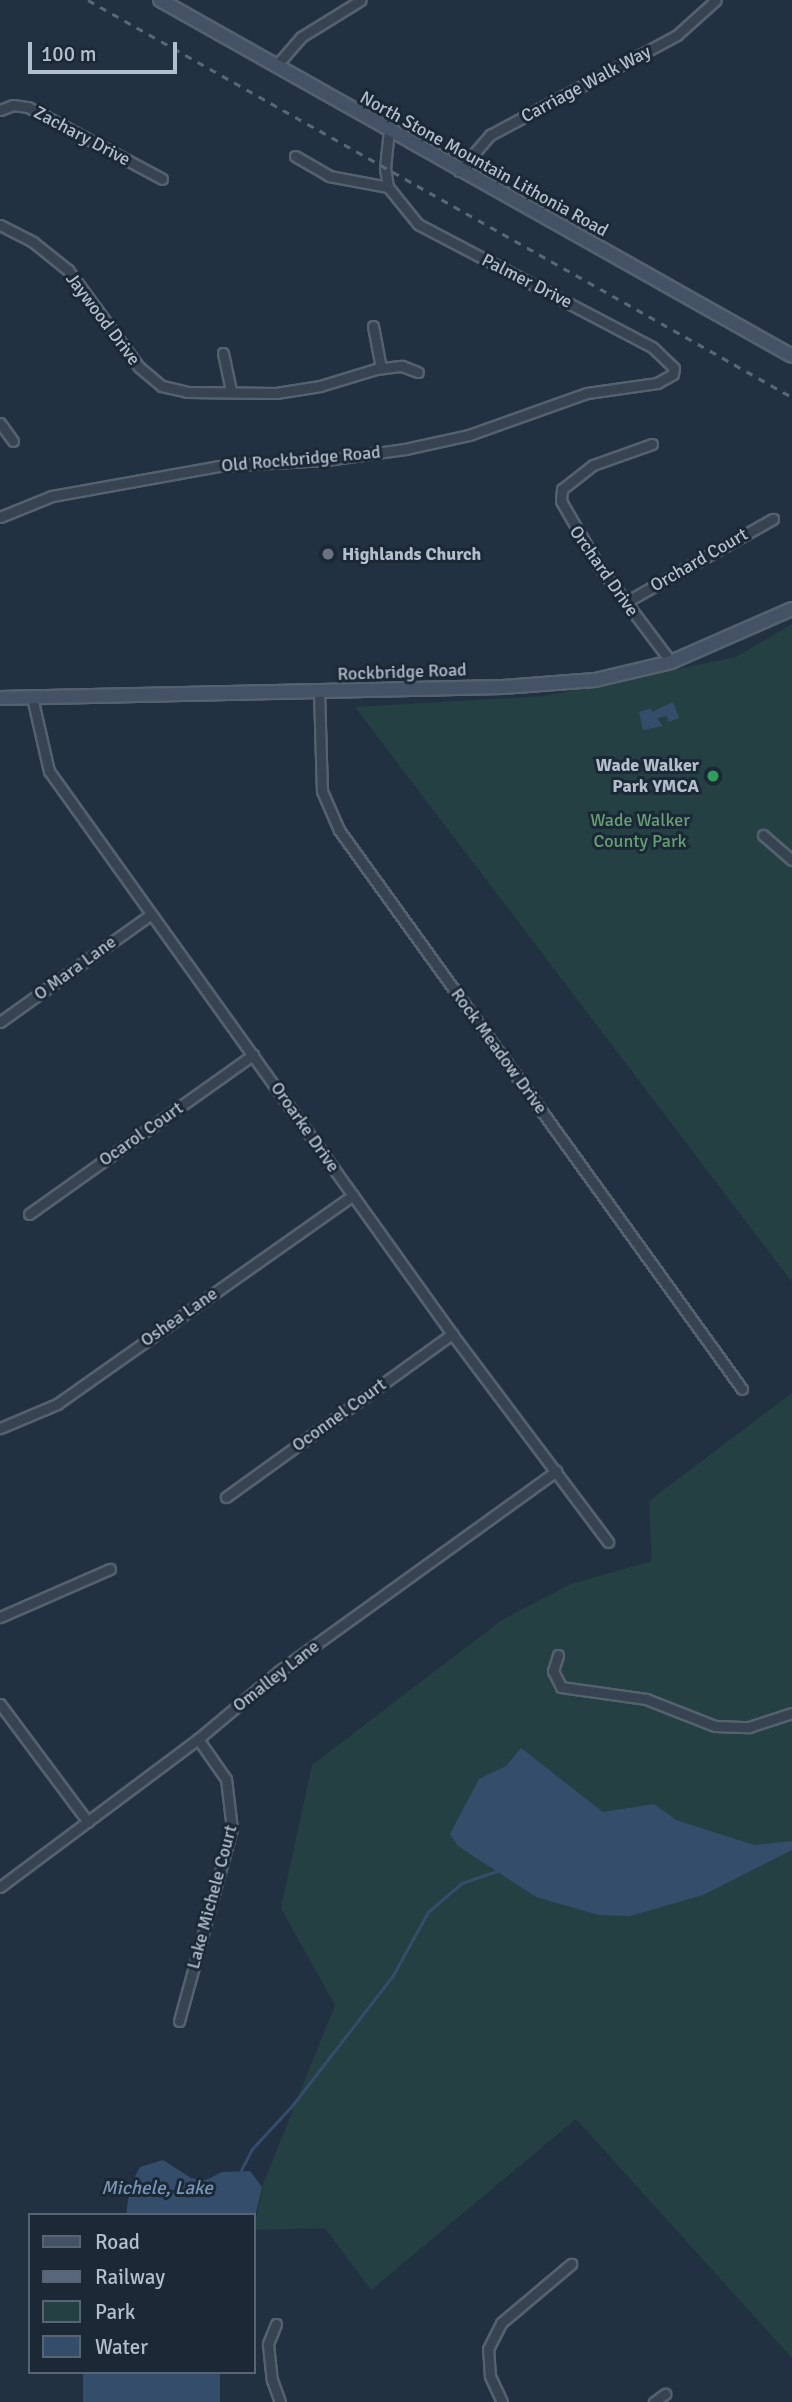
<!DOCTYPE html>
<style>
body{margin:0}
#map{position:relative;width:792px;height:2402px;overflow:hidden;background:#223142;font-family:Signika,sans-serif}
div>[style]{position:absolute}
.green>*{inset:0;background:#244043}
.water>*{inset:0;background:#344d6b;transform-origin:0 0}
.stream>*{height:2.5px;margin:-1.25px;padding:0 1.25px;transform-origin:1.25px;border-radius:1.25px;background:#344d6b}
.roads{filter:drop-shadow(2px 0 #54616f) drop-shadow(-2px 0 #54616f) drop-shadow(0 2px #54616f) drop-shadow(0 -2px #54616f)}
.street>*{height:9px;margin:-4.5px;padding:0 4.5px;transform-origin:4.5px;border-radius:4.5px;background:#374351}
.secondary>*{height:12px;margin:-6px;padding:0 6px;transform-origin:6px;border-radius:6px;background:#445265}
.rail>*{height:2.5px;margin-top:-1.25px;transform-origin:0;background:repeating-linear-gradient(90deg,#586779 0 7px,transparent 0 14px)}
.dots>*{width:19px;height:19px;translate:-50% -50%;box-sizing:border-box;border:4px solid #1b2836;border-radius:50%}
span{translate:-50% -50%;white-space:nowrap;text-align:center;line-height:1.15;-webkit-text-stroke:6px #1b2836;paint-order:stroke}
.street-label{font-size:18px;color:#b3becc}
.poi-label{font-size:18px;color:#b3becc;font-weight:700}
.left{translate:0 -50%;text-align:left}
.right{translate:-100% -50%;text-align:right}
.park-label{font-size:18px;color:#679f72}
.water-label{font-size:19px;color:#7795b7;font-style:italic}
.legend{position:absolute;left:28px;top:2213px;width:228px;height:161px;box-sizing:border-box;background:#1b2836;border:2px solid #586472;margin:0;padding:9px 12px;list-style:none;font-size:21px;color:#b3becc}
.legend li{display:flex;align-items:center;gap:14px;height:35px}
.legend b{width:35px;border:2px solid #586472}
.scale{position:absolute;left:28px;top:42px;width:149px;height:32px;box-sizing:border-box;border:4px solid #b3becc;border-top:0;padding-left:9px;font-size:21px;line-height:24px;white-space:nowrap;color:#b3becc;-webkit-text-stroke:5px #1b2836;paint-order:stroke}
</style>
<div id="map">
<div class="green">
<div style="clip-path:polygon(792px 624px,792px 1282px,355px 707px,545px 696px,736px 657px)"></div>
<div style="clip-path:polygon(792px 1393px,792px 2358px,576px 2119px,371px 2290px,325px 2228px,254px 2230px,262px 2187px,335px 2005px,281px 1908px,312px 1765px,502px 1620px,571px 1584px,652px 1561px,649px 1501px)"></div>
</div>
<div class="water">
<div style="clip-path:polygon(673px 702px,679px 718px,668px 722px,667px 716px,657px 718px,663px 726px,643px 730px,639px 712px,651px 708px,652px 712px)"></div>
<div style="clip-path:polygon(521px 1748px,603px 1812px,654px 1804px,676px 1820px,754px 1845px,792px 1841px,792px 1850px,703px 1895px,630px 1916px,599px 1915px,536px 1897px,458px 1846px,450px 1834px,479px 1779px,506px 1766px)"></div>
<div style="clip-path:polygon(163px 2160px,191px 2178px,206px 2180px,222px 2172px,250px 2171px,262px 2187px,254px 2222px,254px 2215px,126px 2215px,130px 2186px,140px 2167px)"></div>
<div style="left:83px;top:2372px;width:137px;height:31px"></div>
</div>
<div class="stream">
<div style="left:241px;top:2170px;width:24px;rotate:-62deg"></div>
<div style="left:252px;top:2149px;width:57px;rotate:-47.1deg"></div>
<div style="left:291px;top:2107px;width:165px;rotate:-52.2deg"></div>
<div style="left:392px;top:1977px;width:74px;rotate:-61deg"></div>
<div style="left:428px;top:1912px;width:45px;rotate:-40.5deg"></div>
<div style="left:462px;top:1883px;width:37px;rotate:-19deg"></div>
</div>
<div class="roads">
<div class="street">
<div style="left:276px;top:66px;width:38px;rotate:-49deg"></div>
<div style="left:301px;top:37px;width:70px;rotate:-31.7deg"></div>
<div style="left:0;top:110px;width:14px;rotate:-21deg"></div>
<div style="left:13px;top:105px;width:15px;rotate:8deg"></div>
<div style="left:28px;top:107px;width:152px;rotate:28.2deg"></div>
<div style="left:295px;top:156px;width:39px;rotate:30deg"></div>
<div style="left:329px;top:176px;width:60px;rotate:10.6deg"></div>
<div style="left:459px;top:171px;width:48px;rotate:-49.3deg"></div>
<div style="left:490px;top:135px;width:212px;rotate:-28.1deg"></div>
<div style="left:677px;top:35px;width:52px;rotate:-41.9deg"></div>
<div style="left:0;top:225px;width:37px;rotate:27deg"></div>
<div style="left:33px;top:242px;width:45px;rotate:38.7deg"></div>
<div style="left:68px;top:270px;width:120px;rotate:53.8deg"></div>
<div style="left:139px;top:367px;width:30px;rotate:40deg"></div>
<div style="left:162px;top:386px;width:26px;rotate:13deg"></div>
<div style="left:187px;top:392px;width:89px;rotate:0.6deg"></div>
<div style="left:276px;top:393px;width:45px;rotate:-9deg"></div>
<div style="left:320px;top:386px;width:59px;rotate:-16.9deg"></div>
<div style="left:376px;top:369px;width:26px;rotate:-7deg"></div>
<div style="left:402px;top:366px;width:17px;rotate:21deg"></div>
<div style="left:373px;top:326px;width:43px;rotate:79.2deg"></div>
<div style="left:223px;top:353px;width:39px;rotate:78deg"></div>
<div style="left:0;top:423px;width:22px;rotate:54deg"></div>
<div style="left:652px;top:444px;width:63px;rotate:160.4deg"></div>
<div style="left:593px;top:465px;width:39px;rotate:142deg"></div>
<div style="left:562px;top:489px;width:12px;rotate:95deg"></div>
<div style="left:561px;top:501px;width:74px;rotate:60deg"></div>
<div style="left:598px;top:565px;width:121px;rotate:53deg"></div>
<div style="left:0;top:517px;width:56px;rotate:-22deg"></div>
<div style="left:52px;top:496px;width:169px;rotate:-10.2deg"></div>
<div style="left:218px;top:466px;width:108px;rotate:-3.2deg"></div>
<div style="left:326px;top:460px;width:80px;rotate:-7.9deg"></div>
<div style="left:405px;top:449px;width:66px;rotate:-12.3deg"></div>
<div style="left:469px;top:435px;width:125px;rotate:-19.6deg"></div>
<div style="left:587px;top:393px;width:71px;rotate:-8.1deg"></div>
<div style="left:657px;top:383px;width:18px;rotate:-29deg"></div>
<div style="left:673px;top:374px;width:6px;rotate:-81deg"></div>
<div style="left:674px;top:368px;width:30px;rotate:-136deg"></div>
<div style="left:652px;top:347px;width:264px;rotate:-152.3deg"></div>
<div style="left:418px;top:224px;width:48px;rotate:-129deg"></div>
<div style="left:388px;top:187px;width:19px;rotate:-99deg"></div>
<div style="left:385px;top:168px;width:36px;rotate:-84deg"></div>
<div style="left:626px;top:602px;width:169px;rotate:-29.5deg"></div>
<div style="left:319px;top:691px;width:100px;rotate:88.3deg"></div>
<div style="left:322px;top:791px;width:43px;rotate:66.4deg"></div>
<div style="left:339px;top:830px;width:689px;rotate:54.21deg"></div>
<div style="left:32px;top:697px;width:76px;rotate:77.1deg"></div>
<div style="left:49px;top:771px;width:692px;rotate:54.4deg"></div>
<div style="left:452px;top:1334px;width:260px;rotate:53.1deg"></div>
<div style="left:763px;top:835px;width:38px;rotate:41deg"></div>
<div style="left:0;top:1022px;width:184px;rotate:-35.5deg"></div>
<div style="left:29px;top:1214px;width:275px;rotate:-35.4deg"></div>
<div style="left:0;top:1428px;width:62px;rotate:-22.8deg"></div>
<div style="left:57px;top:1404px;width:362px;rotate:-35.2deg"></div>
<div style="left:226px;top:1497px;width:279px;rotate:-35.8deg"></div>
<div style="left:0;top:1617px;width:120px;rotate:-23.6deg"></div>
<div style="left:558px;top:1655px;width:17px;rotate:107deg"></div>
<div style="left:553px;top:1671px;width:18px;rotate:63deg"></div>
<div style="left:561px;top:1687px;width:86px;rotate:8deg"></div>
<div style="left:646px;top:1699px;width:74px;rotate:21.4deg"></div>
<div style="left:715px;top:1726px;width:34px;rotate:2deg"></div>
<div style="left:749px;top:1727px;width:45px;rotate:-18deg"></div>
<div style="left:0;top:1704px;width:147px;rotate:53.3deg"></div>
<div style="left:0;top:1887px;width:247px;rotate:-36.8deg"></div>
<div style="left:198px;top:1739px;width:106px;rotate:-40deg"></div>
<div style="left:279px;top:1671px;width:342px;rotate:-35.8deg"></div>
<div style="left:179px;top:2021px;width:199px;rotate:-74.6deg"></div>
<div style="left:232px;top:1829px;width:50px;rotate:-96.8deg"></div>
<div style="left:226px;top:1779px;width:49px;rotate:-125deg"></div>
<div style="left:276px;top:2324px;width:22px;rotate:112deg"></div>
<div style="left:268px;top:2344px;width:36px;rotate:84deg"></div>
<div style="left:272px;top:2380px;width:23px;rotate:70deg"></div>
<div style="left:502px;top:2402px;width:29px;rotate:-115deg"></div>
<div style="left:490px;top:2376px;width:27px;rotate:-94deg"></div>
<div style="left:488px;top:2349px;width:29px;rotate:-63deg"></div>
<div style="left:501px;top:2323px;width:92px;rotate:-40.1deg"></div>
<div style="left:654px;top:2402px;width:14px;rotate:-36deg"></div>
</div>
<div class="secondary">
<div style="left:160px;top:0;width:725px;rotate:29.39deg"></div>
<div style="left:0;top:698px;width:503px;rotate:-1.25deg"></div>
<div style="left:503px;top:687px;width:92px;rotate:-4.4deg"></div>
<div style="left:595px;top:680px;width:78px;rotate:-13.3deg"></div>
<div style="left:671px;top:662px;width:132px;rotate:-23.7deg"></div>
</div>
</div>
<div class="rail">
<div style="left:88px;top:0;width:808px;rotate:29.42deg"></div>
</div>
<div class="dots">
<div style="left:328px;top:554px;background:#6b7280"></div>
<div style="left:713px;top:776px;background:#2e9e5b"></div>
</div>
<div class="street-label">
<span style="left:586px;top:84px;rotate:-28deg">Carriage Walk Way</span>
<span style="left:82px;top:136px;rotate:28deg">Zachary Drive</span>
<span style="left:484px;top:164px;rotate:29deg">North Stone Mountain Lithonia Road</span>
<span style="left:527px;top:281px;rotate:27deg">Palmer Drive</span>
<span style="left:103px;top:319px;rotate:53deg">Jaywood Drive</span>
<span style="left:301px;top:459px;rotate:-5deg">Old Rockbridge Road</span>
<span style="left:699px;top:560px;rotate:-30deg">Orchard Court</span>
<span style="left:604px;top:571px;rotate:55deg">Orchard Drive</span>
<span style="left:402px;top:672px;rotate:-2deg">Rockbridge Road</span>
<span style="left:75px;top:968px;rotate:-36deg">O Mara Lane</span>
<span style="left:499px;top:1051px;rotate:54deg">Rock Meadow Drive</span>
<span style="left:305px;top:1127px;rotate:55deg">Oroarke Drive</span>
<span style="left:141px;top:1134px;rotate:-35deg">Ocarol Court</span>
<span style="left:179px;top:1317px;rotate:-35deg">Oshea Lane</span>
<span style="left:339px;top:1415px;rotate:-36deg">Oconnel Court</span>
<span style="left:276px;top:1676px;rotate:-38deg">Omalley Lane</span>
<span style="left:212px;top:1897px;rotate:-75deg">Lake Michele Court</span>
</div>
<div class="poi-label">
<span class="left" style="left:342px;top:554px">Highlands Church</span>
<span class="right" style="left:699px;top:776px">Wade Walker<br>Park YMCA</span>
</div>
<div class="park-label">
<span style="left:640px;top:831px">Wade Walker<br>County Park</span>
</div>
<div class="water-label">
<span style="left:157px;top:2189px">Michele, Lake</span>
</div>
<ul class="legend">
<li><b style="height:9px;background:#445265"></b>Road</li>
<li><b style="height:9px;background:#586779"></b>Railway</li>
<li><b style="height:19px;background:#244043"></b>Park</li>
<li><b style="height:19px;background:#344d6b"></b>Water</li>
</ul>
<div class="scale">100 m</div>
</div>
